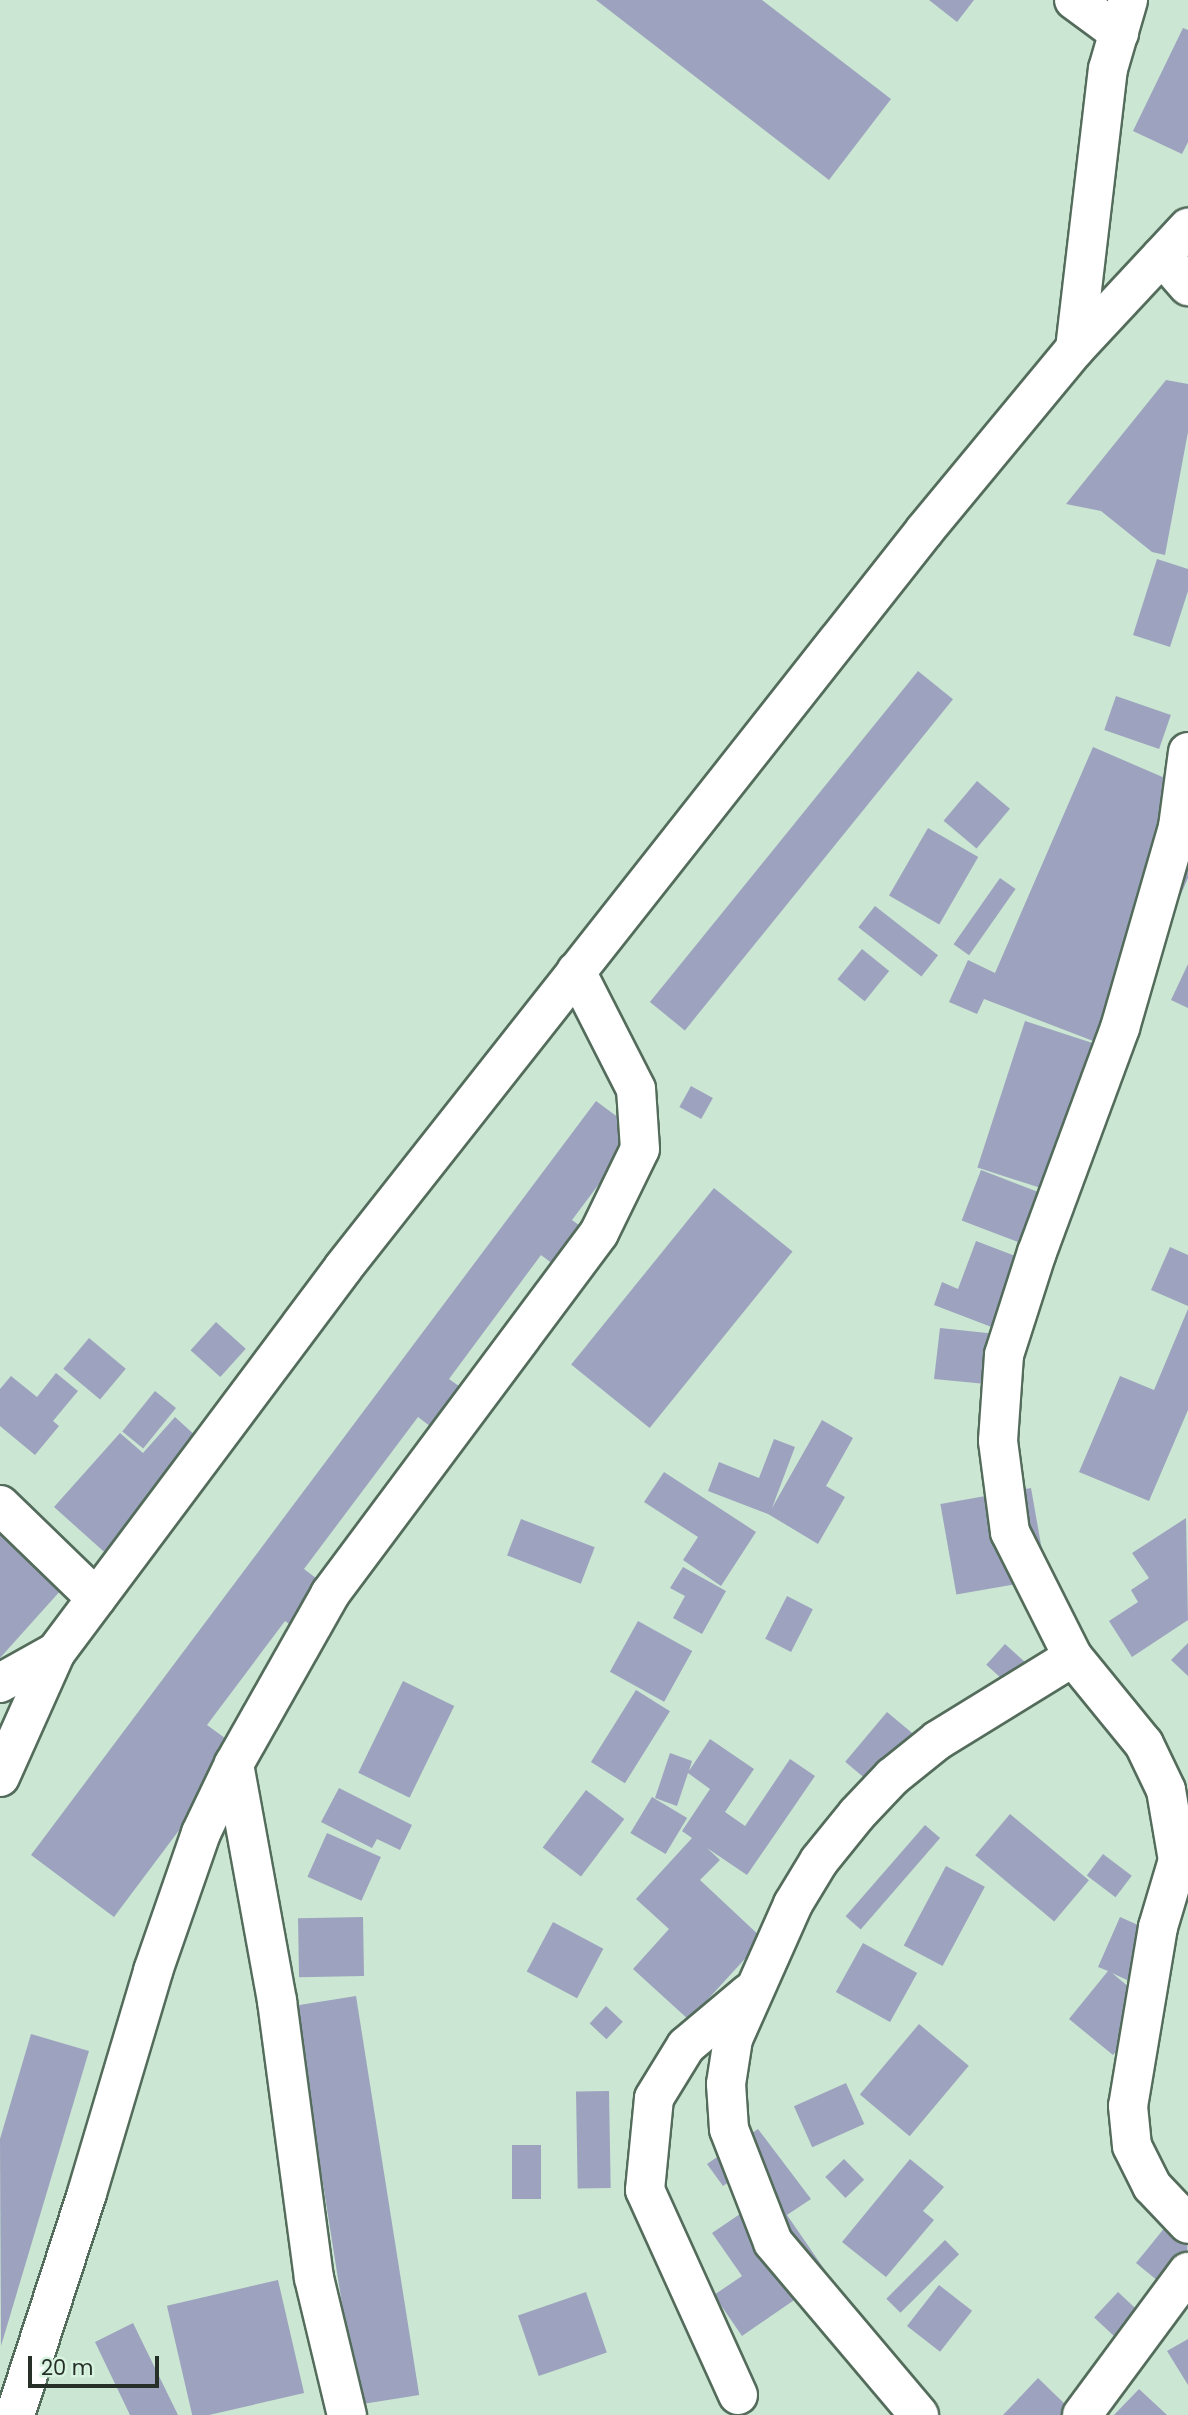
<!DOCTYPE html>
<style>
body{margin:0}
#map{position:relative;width:1188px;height:2415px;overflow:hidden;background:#cbe6d3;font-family:Poppins,sans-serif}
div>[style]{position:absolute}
.building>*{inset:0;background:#9da3be;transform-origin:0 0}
.roads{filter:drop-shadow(2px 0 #546c5b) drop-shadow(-2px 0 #546c5b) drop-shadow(0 2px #546c5b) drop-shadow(0 -2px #546c5b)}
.minor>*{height:38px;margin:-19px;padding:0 19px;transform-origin:19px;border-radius:19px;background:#fff}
.secondary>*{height:38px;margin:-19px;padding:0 19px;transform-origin:19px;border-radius:19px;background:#fff}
span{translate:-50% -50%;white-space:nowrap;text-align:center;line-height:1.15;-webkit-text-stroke:5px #d8f4e0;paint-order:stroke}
.scale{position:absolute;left:28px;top:2356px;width:131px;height:32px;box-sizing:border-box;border:4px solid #263029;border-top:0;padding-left:9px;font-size:21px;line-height:24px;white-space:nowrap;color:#263029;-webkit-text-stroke:5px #d8f4e0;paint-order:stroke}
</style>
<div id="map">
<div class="building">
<div style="clip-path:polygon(596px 0,762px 0,891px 99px,829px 180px)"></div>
<div style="clip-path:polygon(929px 0,974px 0,957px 22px)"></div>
<div style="clip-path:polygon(1183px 28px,1188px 30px,1188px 142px,1182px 154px,1133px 131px)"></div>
<div style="clip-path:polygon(1166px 380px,1188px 384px,1188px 432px,1165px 555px,1152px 552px,1101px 511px,1066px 504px)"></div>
<div style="clip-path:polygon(1157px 559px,1188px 569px,1188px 591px,1170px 647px,1133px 635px)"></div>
<div style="left:918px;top:671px;width:45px;height:426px;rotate:39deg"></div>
<div style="left:1116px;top:696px;width:58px;height:36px;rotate:19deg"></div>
<div style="clip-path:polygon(1093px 747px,1188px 788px,1188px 878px,1114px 1049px,984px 999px,977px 1014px,949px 1002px,968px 960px,995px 973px)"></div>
<div style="left:977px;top:781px;width:43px;height:52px;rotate:40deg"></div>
<div style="left:928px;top:828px;width:58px;height:78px;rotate:30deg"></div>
<div style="left:1000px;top:878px;width:19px;height:81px;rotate:35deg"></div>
<div style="left:875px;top:906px;width:80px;height:27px;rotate:38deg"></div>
<div style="left:862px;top:949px;width:35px;height:39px;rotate:39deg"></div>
<div style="clip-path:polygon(1188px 964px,1188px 1008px,1171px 1000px)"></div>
<div style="left:1025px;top:1021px;width:83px;height:154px;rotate:18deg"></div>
<div style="left:691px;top:1086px;width:25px;height:24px;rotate:29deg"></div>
<div style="clip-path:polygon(596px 1101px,638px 1132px,572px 1220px,598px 1239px,569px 1276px,541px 1255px,449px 1379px,473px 1396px,443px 1436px,418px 1417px,304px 1569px,341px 1597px,309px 1638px,285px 1621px,207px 1725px,240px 1749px,114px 1917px,31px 1855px)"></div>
<div style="left:981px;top:1170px;width:83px;height:54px;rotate:21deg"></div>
<div style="left:714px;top:1188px;width:101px;height:227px;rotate:39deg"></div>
<div style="clip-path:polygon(976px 1241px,1049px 1269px,1023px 1339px,1017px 1387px,934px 1379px,940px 1328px,1015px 1336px,934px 1305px,942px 1282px,958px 1289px)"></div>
<div style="clip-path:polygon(1170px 1247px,1188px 1255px,1188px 1306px,1151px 1290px)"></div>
<div style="clip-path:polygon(1188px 1309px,1188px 1410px,1149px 1501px,1079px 1472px,1120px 1376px,1154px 1390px)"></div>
<div style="left:216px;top:1322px;width:40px;height:38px;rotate:42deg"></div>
<div style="left:89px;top:1338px;width:48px;height:40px;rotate:40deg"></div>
<div style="clip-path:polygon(56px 1373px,78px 1391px,53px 1421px,59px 1426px,35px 1455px,0 1426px,0 1389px,11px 1376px,37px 1397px)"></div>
<div style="left:155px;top:1391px;width:27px;height:52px;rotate:39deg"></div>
<div style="clip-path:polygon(175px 1417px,209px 1448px,111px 1558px,54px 1507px,120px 1433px,143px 1453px)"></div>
<div style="clip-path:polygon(822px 1420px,853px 1438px,826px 1486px,845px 1497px,818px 1544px,768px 1514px,708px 1491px,719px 1462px,759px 1478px,774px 1439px,795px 1447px,772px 1508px)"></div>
<div style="clip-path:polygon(664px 1472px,756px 1532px,721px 1586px,683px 1560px,698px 1537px,644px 1502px)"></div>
<div style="left:1031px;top:1488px;width:92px;height:92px;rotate:80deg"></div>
<div style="clip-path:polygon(0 1518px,70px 1580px,0 1658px)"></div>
<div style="clip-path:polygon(1186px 1518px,1188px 1620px,1132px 1657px,1109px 1621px,1138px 1602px,1131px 1590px,1149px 1578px,1132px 1553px)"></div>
<div style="left:521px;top:1519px;width:79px;height:39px;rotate:21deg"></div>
<div style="clip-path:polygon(683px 1567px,726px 1591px,702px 1634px,673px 1618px,685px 1596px,670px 1588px)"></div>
<div style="left:787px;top:1596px;width:29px;height:48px;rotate:27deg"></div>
<div style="left:638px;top:1621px;width:62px;height:58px;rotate:29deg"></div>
<div style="clip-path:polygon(1188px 1643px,1188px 1676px,1171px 1660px)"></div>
<div style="left:1005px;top:1644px;width:28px;height:28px;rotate:42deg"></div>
<div style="left:403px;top:1681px;width:57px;height:102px;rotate:26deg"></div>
<div style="left:636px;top:1690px;width:40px;height:85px;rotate:32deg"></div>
<div style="left:887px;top:1712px;width:39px;height:65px;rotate:40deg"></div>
<div style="clip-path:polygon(710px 1739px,754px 1769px,725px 1812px,745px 1826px,790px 1759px,815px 1776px,747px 1875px,707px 1848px,720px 1860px,700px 1880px,763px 1939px,689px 2020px,633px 1969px,669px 1929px,636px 1899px,692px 1838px,682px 1831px,710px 1789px,688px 1773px,677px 1806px,655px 1798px,670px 1753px,692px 1761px,689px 1771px)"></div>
<div style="clip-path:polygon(339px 1788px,412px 1825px,400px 1850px,377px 1839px,372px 1848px,321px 1822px)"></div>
<div style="left:586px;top:1790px;width:48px;height:72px;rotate:37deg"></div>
<div style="left:652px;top:1797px;width:41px;height:42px;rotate:31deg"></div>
<div style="left:1010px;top:1814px;width:103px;height:54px;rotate:40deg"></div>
<div style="left:925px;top:1825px;width:20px;height:121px;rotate:41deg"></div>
<div style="left:327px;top:1833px;width:59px;height:48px;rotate:24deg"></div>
<div style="left:1103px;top:1854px;width:36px;height:27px;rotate:37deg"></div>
<div style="left:946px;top:1866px;width:44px;height:90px;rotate:28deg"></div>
<div style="left:363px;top:1917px;width:59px;height:65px;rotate:89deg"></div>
<div style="clip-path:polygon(1120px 1917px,1165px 1937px,1142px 1987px,1112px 1973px,1153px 2007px,1113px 2055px,1069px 2019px,1108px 1971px,1098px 1967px)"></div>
<div style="left:553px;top:1922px;width:57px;height:56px;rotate:28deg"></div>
<div style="left:863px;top:1943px;width:62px;height:56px;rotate:29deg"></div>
<div style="left:356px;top:1996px;width:404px;height:62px;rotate:81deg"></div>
<div style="left:606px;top:2006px;width:23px;height:24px;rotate:43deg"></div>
<div style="left:919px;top:2024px;width:65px;height:92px;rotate:40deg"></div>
<div style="clip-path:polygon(31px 2034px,89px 2051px,1px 2346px,0 2139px)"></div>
<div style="left:846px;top:2083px;width:45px;height:57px;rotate:66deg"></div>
<div style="left:609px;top:2091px;width:97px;height:33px;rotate:89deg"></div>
<div style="clip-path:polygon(758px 2129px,811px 2199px,787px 2215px,829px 2276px,742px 2336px,714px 2295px,742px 2276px,712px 2233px,768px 2195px,749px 2168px,723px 2186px,707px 2164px)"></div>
<div style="left:512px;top:2145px;width:29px;height:54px"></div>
<div style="left:844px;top:2159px;width:29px;height:26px;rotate:46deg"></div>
<div style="clip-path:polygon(910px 2159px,944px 2187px,923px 2211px,934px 2220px,886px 2277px,842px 2242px)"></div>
<div style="clip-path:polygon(1179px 2210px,1188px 2218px,1186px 2304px,1136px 2263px)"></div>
<div style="left:945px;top:2240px;width:20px;height:83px;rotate:45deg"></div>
<div style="left:278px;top:2280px;width:116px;height:114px;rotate:77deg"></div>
<div style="left:939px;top:2285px;width:42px;height:52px;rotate:38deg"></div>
<div style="left:586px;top:2292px;width:64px;height:72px;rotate:71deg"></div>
<div style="left:1118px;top:2292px;width:48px;height:35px;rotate:43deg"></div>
<div style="clip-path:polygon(133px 2323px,178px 2415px,130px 2415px,95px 2342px)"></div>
<div style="clip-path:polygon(1188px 2339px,1188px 2385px,1167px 2351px)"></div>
<div style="clip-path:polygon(1038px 2378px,1069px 2408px,1063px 2415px,1003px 2415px)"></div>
<div style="clip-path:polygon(1139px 2389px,1167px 2415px,1114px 2415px)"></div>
</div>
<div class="roads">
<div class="minor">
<div style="left:1074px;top:0;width:56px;rotate:36.3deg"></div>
<div style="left:1162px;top:256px;width:40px;rotate:49deg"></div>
<div style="left:1075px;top:349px;width:282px;rotate:-83.3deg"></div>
<div style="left:1108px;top:69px;width:72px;rotate:-73.8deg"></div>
<div style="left:1188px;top:752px;width:76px;rotate:97.6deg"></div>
<div style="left:1178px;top:827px;width:209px;rotate:106.1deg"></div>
<div style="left:1120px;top:1028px;width:239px;rotate:110.3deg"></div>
<div style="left:1037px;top:1252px;width:108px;rotate:107.8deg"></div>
<div style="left:1004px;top:1355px;width:86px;rotate:94deg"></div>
<div style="left:998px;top:1441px;width:92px;rotate:82.5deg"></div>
<div style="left:1010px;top:1532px;width:140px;rotate:63.3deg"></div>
<div style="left:1073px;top:1657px;width:112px;rotate:50.8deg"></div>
<div style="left:1144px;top:1744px;width:51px;rotate:64.4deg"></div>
<div style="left:1166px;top:1790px;width:71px;rotate:80.3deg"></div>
<div style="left:1178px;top:1860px;width:70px;rotate:106.6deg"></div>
<div style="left:1158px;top:1927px;width:181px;rotate:99.5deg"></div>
<div style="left:1128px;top:2106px;width:40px;rotate:84.3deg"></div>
<div style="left:1132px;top:2146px;width:45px;rotate:63.4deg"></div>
<div style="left:1152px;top:2186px;width:52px;rotate:46.5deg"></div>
<div style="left:0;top:1505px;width:134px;rotate:44.1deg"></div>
<div style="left:0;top:1683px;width:64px;rotate:-29deg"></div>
<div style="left:234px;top:1764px;width:241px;rotate:79.7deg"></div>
<div style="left:277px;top:2001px;width:279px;rotate:82.4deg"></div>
<div style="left:314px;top:2278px;width:141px;rotate:76.5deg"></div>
<div style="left:738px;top:2395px;width:225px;rotate:-114.4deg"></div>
<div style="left:645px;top:2190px;width:92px;rotate:-84.4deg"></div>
<div style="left:654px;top:2098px;width:61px;rotate:-58.4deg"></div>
<div style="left:686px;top:2046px;width:82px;rotate:-40.1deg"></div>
<div style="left:15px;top:2415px;width:233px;rotate:-72deg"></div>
<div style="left:87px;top:2193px;width:232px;rotate:-73.4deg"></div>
<div style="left:153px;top:1971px;width:146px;rotate:-70.8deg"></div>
<div style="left:201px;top:1833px;width:76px;rotate:-64.4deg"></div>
<div style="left:234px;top:1764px;width:195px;rotate:-60.5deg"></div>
<div style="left:330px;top:1594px;width:450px;rotate:-53.3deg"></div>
<div style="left:599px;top:1233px;width:93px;rotate:-64deg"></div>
<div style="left:640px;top:1149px;width:60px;rotate:-93.8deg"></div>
<div style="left:636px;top:1089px;width:132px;rotate:-117deg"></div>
<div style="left:919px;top:2415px;width:226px;rotate:-130.2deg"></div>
<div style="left:773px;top:2242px;width:121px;rotate:-111.3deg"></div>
<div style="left:729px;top:2129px;width:45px;rotate:-93.8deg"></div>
<div style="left:726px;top:2084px;width:46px;rotate:-81.2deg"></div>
<div style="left:733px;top:2039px;width:148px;rotate:-66deg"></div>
<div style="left:793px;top:1904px;width:50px;rotate:-58.8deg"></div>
<div style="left:819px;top:1861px;width:60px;rotate:-51deg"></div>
<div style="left:857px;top:1814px;width:51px;rotate:-46.6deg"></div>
<div style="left:892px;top:1777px;width:59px;rotate:-38.8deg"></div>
<div style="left:938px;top:1740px;width:158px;rotate:-31.6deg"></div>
<div style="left:1082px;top:2415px;width:178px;rotate:-53.5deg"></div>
</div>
<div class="secondary">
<div style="left:0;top:1777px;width:137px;rotate:-65.9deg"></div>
<div style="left:56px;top:1652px;width:479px;rotate:-53.2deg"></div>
<div style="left:343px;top:1268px;width:940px;rotate:-51.74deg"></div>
<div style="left:925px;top:530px;width:235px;rotate:-50.4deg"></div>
<div style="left:1075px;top:349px;width:166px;rotate:-47deg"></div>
</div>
</div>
<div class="scale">20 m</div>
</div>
